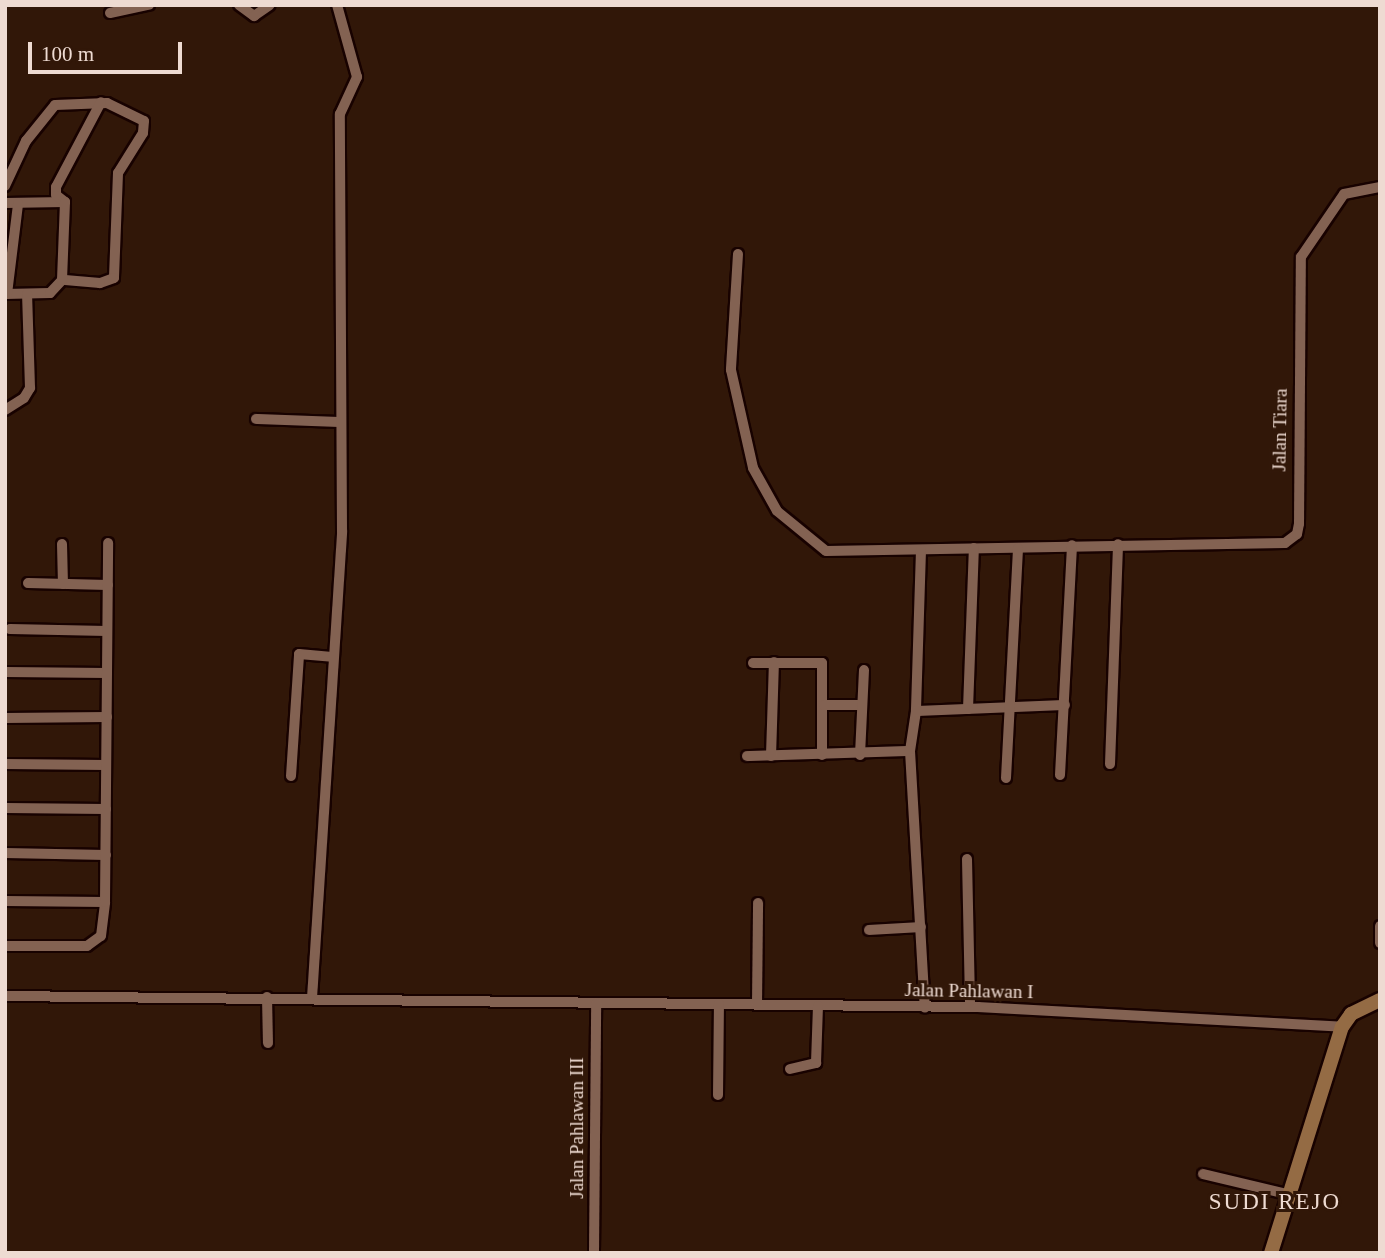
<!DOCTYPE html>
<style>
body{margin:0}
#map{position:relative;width:1385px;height:1258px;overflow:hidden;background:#311708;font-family:"Times New Roman",serif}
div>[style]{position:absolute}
.roads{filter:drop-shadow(2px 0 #180200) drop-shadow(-2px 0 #180200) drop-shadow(0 2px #180200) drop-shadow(0 -2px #180200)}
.minor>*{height:10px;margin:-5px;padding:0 5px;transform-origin:5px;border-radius:5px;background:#836252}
.secondary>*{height:14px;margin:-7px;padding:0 7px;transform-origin:7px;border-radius:7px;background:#946b44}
span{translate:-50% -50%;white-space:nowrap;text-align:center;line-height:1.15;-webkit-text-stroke:6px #311708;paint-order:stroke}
.street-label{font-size:19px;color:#eedbd2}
.quarter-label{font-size:23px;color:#eedbd2;letter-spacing:2px}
.frame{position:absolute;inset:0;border:7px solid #eedbd2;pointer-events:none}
.scale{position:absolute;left:28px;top:42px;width:154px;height:32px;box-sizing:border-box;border:4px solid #eedbd2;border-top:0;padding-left:9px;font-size:21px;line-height:24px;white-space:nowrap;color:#eedbd2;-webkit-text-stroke:5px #311708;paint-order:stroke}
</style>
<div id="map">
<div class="roads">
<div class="minor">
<div style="left:239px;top:5px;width:19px;rotate:36deg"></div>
<div style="left:254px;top:16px;width:19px;rotate:-35deg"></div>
<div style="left:110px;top:13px;width:40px;rotate:-12deg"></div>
<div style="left:5px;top:186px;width:50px;rotate:-65deg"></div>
<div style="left:26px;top:141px;width:46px;rotate:-51.1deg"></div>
<div style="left:55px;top:105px;width:52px;rotate:-2.2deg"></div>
<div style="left:107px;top:103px;width:41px;rotate:25.9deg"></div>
<div style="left:144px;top:121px;width:12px;rotate:95deg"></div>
<div style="left:143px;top:133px;width:47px;rotate:122deg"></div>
<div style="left:118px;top:173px;width:105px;rotate:92.2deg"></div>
<div style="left:114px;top:278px;width:15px;rotate:160deg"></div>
<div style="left:100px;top:283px;width:38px;rotate:-175deg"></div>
<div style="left:5px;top:203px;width:60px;rotate:-1deg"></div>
<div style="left:65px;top:202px;width:11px;rotate:-142deg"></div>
<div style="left:56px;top:195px;width:8px;rotate:-90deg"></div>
<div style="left:56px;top:187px;width:96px;rotate:-62.1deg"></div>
<div style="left:738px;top:254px;width:116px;rotate:93.5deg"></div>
<div style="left:731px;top:370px;width:100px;rotate:77.3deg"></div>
<div style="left:753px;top:468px;width:49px;rotate:60.8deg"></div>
<div style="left:777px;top:511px;width:63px;rotate:39.2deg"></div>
<div style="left:826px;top:551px;width:459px;rotate:-1deg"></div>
<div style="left:1285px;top:543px;width:15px;rotate:-37deg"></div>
<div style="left:1297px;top:534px;width:10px;rotate:-79deg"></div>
<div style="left:1299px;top:524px;width:267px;rotate:-89.6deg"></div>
<div style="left:1301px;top:257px;width:76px;rotate:-55.7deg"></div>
<div style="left:1344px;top:194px;width:37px;rotate:-11deg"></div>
<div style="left:5px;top:294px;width:45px;rotate:-1.3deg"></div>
<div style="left:50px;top:293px;width:18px;rotate:-47deg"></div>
<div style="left:62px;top:280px;width:78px;rotate:-87.8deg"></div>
<div style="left:7px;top:294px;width:91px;rotate:-83deg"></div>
<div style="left:5px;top:410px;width:22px;rotate:-32deg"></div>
<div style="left:24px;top:398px;width:12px;rotate:-59deg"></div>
<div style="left:30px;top:388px;width:94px;rotate:-91.8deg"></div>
<div style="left:256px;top:419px;width:85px;rotate:2deg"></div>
<div style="left:62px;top:544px;width:40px;rotate:88.6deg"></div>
<div style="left:921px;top:550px;width:161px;rotate:91.8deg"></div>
<div style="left:916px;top:711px;width:40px;rotate:98.5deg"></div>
<div style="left:910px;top:751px;width:257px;rotate:86.7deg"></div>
<div style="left:28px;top:583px;width:80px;rotate:1.4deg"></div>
<div style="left:10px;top:629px;width:97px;rotate:1.2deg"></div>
<div style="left:753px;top:663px;width:69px"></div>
<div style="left:822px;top:663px;width:92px;rotate:90deg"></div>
<div style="left:5px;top:672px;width:102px;rotate:0.6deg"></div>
<div style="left:824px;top:705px;width:37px"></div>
<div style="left:968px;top:709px;width:161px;rotate:-87.9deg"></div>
<div style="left:916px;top:711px;width:149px;rotate:-2.3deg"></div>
<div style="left:5px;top:718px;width:102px;rotate:-0.6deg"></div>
<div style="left:860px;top:755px;width:85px;rotate:-87.3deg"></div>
<div style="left:747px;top:756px;width:163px;rotate:-1.8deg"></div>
<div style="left:771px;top:756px;width:94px;rotate:-88.2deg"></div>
<div style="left:5px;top:764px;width:101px;rotate:0.6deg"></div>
<div style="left:1110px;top:764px;width:220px;rotate:-87.9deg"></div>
<div style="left:1060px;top:775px;width:230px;rotate:-87deg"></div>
<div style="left:291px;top:776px;width:122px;rotate:-86.2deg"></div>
<div style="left:299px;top:654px;width:33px;rotate:5deg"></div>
<div style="left:1006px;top:778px;width:230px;rotate:-87deg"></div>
<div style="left:5px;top:808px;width:101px;rotate:0.6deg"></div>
<div style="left:5px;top:853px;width:101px;rotate:1.1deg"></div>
<div style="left:967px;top:859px;width:148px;rotate:88.8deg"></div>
<div style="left:5px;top:901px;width:100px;rotate:0.6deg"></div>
<div style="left:1380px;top:926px;width:17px;rotate:90deg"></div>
<div style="left:869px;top:930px;width:52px;rotate:-3.3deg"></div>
<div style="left:5px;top:946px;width:82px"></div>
<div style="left:87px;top:946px;width:17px;rotate:-36deg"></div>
<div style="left:101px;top:936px;width:34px;rotate:-83deg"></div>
<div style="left:105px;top:902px;width:359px;rotate:-89.5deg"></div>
<div style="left:5px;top:996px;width:973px;rotate:0.65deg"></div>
<div style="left:978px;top:1007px;width:365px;rotate:3.1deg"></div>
<div style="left:267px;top:997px;width:46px;rotate:88.8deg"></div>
<div style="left:312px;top:998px;width:467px;rotate:-86.3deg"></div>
<div style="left:342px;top:532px;width:418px;rotate:-90.3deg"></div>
<div style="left:340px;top:114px;width:41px;rotate:-65.3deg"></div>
<div style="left:357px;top:77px;width:75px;rotate:-105.5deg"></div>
<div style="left:757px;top:1005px;width:102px;rotate:-89.4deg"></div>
<div style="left:790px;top:1069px;width:27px;rotate:-13deg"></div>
<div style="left:816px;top:1063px;width:57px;rotate:-88deg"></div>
<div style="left:718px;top:1095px;width:91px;rotate:-89.4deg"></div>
<div style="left:1203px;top:1174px;width:86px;rotate:13.4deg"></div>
<div style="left:594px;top:1253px;width:250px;rotate:-89.5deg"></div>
</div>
<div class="secondary">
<div style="left:1271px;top:1253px;width:237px;rotate:-72.6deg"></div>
<div style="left:1342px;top:1027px;width:16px;rotate:-55deg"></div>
<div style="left:1351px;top:1014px;width:32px;rotate:-26deg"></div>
</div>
</div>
<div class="street-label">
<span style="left:1280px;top:430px;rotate:-89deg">Jalan Tiara</span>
<span style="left:969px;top:991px;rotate:1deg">Jalan Pahlawan I</span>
<span style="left:577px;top:1128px;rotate:-90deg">Jalan Pahlawan III</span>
</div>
<div class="quarter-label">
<span style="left:1275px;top:1202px">SUDI REJO</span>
</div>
<div class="frame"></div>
<div class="scale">100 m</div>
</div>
